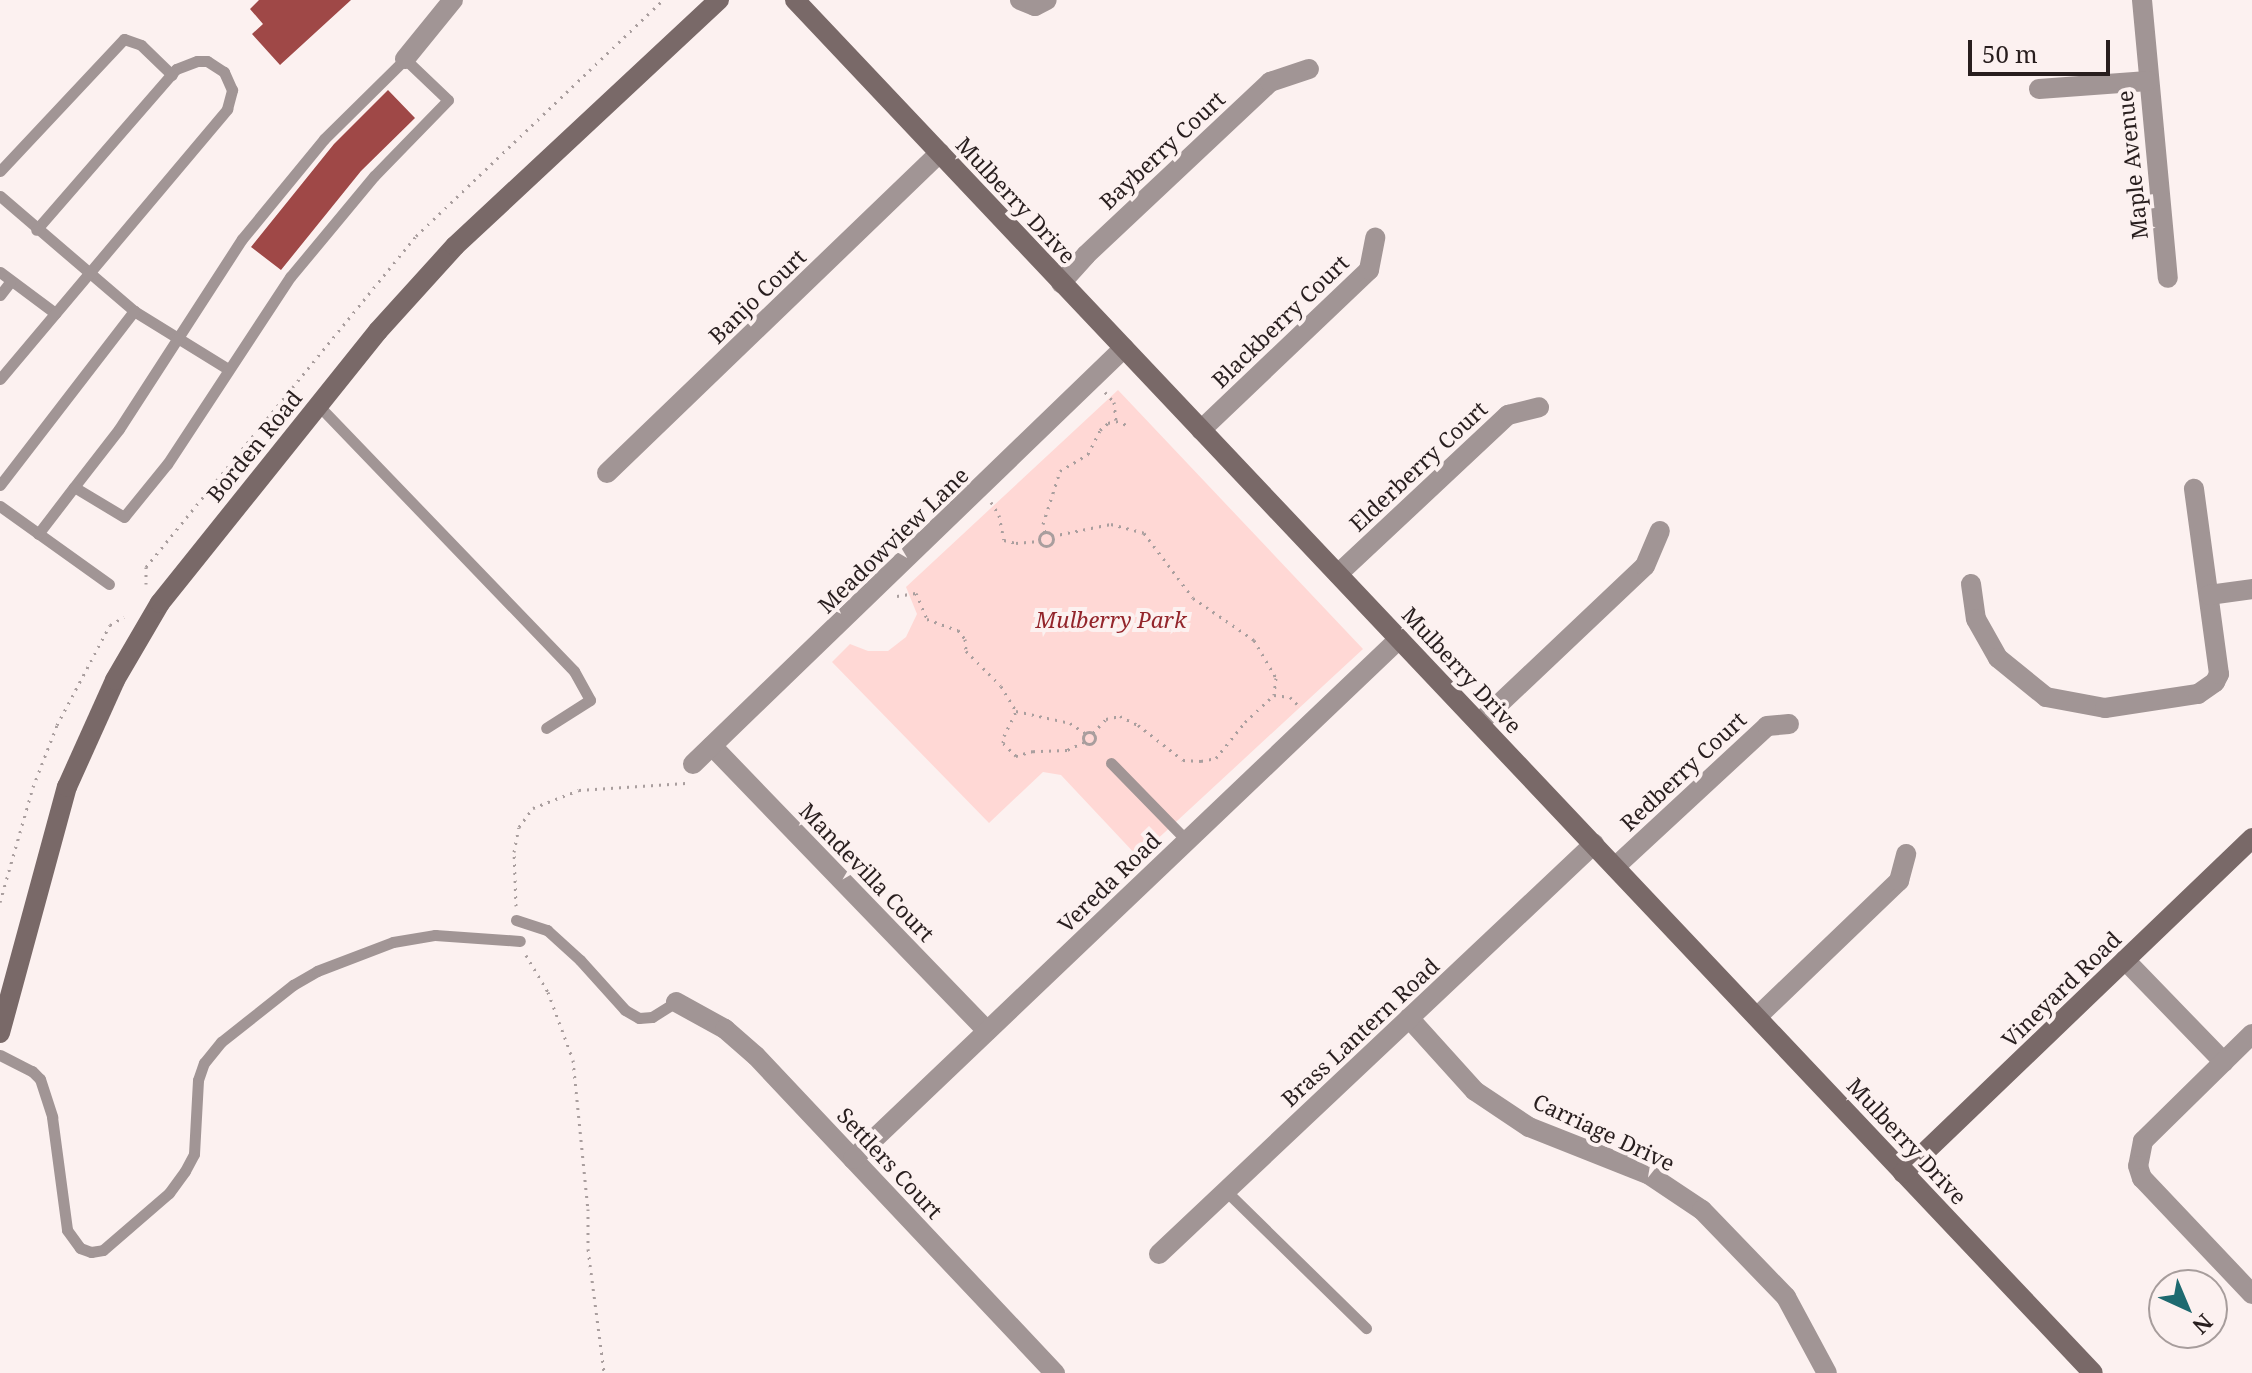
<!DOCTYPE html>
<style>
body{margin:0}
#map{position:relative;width:2252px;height:1373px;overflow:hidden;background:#fcf1f0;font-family:"Noto Serif",serif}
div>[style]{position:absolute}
.green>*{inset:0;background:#ffd8d5}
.building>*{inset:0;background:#9f4847}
.path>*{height:3px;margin-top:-1.5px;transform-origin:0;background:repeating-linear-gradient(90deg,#a99e9e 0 2px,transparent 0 8px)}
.path>.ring{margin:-1.5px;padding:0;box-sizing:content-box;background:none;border:3px solid #a99e9e;border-radius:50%}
.lane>*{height:11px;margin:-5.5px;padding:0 5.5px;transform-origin:5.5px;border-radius:5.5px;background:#a19595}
.street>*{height:20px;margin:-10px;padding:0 10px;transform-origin:10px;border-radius:10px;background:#a19595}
.secondary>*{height:20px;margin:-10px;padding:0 10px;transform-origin:10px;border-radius:10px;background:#796968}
span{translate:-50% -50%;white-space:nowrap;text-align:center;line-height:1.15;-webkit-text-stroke:8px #fcf1f0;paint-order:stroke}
.street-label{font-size:22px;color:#281e1e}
.park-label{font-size:22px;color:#93252b;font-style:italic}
.north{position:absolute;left:2148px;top:1269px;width:80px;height:80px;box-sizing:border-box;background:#fcf1f0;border:2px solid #a79d9c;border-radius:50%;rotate:136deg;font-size:22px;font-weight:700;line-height:32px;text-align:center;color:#281e1e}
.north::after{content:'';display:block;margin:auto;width:28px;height:36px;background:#1e6a70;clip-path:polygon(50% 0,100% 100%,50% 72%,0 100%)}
.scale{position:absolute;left:1968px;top:40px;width:142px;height:36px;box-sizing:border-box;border:4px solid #281e1e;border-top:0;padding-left:10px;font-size:24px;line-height:28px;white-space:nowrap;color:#281e1e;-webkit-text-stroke:6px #fcf1f0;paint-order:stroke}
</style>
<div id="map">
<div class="green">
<div style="clip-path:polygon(1118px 390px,1363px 649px,1138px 857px,1061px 775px,1043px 772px,989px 823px,832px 662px,850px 644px,868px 651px,888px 651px,906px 637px,917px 614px,906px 587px)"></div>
</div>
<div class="building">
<div style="clip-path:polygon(259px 0,351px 0,280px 65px,252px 34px,263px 24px,250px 9px)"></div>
<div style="clip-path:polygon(388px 90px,415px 118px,361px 171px,281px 270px,251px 247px,334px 144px)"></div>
</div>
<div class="path">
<div style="left:1105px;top:392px;width:13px;rotate:48deg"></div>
<div style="left:1114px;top:402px;width:19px;rotate:84deg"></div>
<div style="left:991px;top:502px;width:15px;rotate:58deg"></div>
<div style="left:999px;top:515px;width:25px;rotate:79deg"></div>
<div style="left:1004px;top:540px;width:12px;rotate:14deg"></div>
<div style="left:1016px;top:543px;width:23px;rotate:-5deg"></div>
<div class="ring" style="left:1039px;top:532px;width:11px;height:11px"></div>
<div style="left:1045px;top:532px;width:8px;rotate:-104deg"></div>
<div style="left:1043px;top:524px;width:56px;rotate:-72.2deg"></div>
<div style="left:1060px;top:471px;width:33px;rotate:-31deg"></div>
<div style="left:1088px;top:454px;width:27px;rotate:-63deg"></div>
<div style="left:1100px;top:430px;width:11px;rotate:-41deg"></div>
<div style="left:1108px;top:423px;width:8px;rotate:-14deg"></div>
<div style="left:1116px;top:421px;width:12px;rotate:20deg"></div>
<div style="left:1052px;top:536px;width:60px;rotate:-11.5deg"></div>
<div style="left:1111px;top:524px;width:34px;rotate:15deg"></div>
<div style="left:1144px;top:533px;width:81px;rotate:53deg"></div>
<div style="left:1193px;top:598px;width:74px;rotate:34.5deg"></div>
<div style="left:1254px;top:640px;width:44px;rotate:59.9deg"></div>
<div style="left:1276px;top:678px;width:17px;rotate:97deg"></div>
<div style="left:146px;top:584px;width:17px;rotate:-90deg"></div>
<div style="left:146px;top:567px;width:427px;rotate:-50.8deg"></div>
<div style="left:416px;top:236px;width:342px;rotate:-43.7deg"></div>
<div style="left:897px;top:596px;width:19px;rotate:-9deg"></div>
<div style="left:916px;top:593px;width:28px;rotate:67deg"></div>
<div style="left:927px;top:619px;width:33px;rotate:20deg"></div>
<div style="left:958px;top:630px;width:11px;rotate:52deg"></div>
<div style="left:965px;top:639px;width:12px;rotate:85deg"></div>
<div style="left:966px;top:651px;width:49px;rotate:45deg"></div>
<div style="left:1001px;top:686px;width:29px;rotate:59deg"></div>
<div class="ring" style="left:1083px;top:732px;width:9px;height:9px"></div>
<div style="left:1093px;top:733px;width:19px;rotate:-47deg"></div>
<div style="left:1106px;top:719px;width:14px;rotate:-12deg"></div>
<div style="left:1120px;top:716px;width:20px;rotate:27deg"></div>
<div style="left:1138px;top:725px;width:57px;rotate:37.9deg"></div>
<div style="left:1183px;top:760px;width:18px;rotate:3deg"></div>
<div style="left:1201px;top:761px;width:15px;rotate:-11deg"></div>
<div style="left:1216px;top:758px;width:46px;rotate:-51.1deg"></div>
<div style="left:1245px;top:722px;width:40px;rotate:-43deg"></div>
<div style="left:1274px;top:695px;width:16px;rotate:7deg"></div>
<div style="left:1290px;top:697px;width:13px;rotate:45deg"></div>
<div style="left:1084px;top:742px;width:19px;rotate:155deg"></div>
<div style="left:1067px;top:750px;width:34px;rotate:178deg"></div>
<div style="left:1033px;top:751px;width:18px;rotate:164deg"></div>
<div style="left:1016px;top:756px;width:18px;rotate:-135deg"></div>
<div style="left:1003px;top:743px;width:7px;rotate:-82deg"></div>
<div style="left:1004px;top:736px;width:28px;rotate:-64deg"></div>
<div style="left:1016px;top:711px;width:55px;rotate:12.5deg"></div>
<div style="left:1070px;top:723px;width:18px;rotate:34deg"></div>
<div style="left:0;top:902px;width:120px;rotate:-74deg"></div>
<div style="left:33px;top:787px;width:66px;rotate:-68.8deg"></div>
<div style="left:57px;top:725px;width:113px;rotate:-62.1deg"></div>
<div style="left:110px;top:625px;width:16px;rotate:-30deg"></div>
<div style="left:516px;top:906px;width:54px;rotate:-92.1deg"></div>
<div style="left:514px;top:852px;width:25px;rotate:-79deg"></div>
<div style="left:519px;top:827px;width:24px;rotate:-54deg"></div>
<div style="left:533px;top:808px;width:49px;rotate:-21.4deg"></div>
<div style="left:579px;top:790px;width:107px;rotate:-3.7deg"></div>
<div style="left:526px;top:955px;width:43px;rotate:59.3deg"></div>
<div style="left:548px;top:992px;width:72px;rotate:69.8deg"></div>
<div style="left:573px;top:1060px;width:150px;rotate:84.3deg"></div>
<div style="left:588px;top:1209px;width:40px;rotate:90deg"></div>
<div style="left:588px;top:1249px;width:125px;rotate:82.6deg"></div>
</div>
<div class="lane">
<div style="left:0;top:171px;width:181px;rotate:-46.8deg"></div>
<div style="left:124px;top:39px;width:18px;rotate:19deg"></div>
<div style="left:141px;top:45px;width:43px;rotate:44.1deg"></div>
<div style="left:0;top:196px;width:177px;rotate:40.6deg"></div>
<div style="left:134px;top:311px;width:110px;rotate:31.7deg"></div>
<div style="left:0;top:272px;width:69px;rotate:36.7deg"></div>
<div style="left:0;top:295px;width:16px;rotate:-52deg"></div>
<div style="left:0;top:379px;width:353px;rotate:-49.9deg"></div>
<div style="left:227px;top:109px;width:20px;rotate:-75deg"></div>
<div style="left:232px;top:90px;width:20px;rotate:-114deg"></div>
<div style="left:224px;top:72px;width:20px;rotate:-147deg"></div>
<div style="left:207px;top:61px;width:10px;rotate:180deg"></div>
<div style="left:197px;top:61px;width:22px;rotate:159deg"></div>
<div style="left:176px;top:69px;width:213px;rotate:131deg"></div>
<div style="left:318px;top:405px;width:369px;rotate:46.1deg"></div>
<div style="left:574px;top:671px;width:33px;rotate:61deg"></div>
<div style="left:590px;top:700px;width:52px;rotate:147.5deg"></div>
<div style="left:0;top:485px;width:220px;rotate:-52.4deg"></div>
<div style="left:0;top:506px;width:134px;rotate:35.6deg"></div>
<div style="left:38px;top:534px;width:59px;rotate:-52.5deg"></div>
<div style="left:74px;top:487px;width:73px;rotate:-52.2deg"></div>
<div style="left:119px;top:429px;width:226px;rotate:-57.1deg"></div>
<div style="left:242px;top:239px;width:129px;rotate:-50.6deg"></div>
<div style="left:324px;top:139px;width:114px;rotate:-44.6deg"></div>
<div style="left:405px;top:59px;width:59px;rotate:43.6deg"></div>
<div style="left:448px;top:100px;width:106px;rotate:134.2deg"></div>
<div style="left:374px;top:176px;width:131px;rotate:129.7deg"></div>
<div style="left:290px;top:277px;width:224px;rotate:123.3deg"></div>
<div style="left:167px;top:464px;width:68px;rotate:129.1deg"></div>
<div style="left:124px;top:517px;width:58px;rotate:-149deg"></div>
<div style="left:1111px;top:763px;width:109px;rotate:45.7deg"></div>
<div style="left:516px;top:920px;width:33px;rotate:18deg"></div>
<div style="left:547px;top:930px;width:45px;rotate:42.3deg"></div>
<div style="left:580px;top:960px;width:67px;rotate:48deg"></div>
<div style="left:625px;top:1010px;width:16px;rotate:30deg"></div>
<div style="left:639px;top:1018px;width:13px;rotate:-4deg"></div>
<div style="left:652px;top:1017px;width:28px;rotate:-32deg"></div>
<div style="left:0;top:1055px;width:36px;rotate:27deg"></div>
<div style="left:32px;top:1071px;width:11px;rotate:45deg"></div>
<div style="left:40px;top:1079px;width:40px;rotate:72deg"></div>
<div style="left:52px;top:1117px;width:114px;rotate:82.4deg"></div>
<div style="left:67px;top:1230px;width:22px;rotate:54deg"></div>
<div style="left:80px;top:1248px;width:12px;rotate:20deg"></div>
<div style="left:91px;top:1252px;width:12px;rotate:-9deg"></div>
<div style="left:103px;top:1250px;width:87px;rotate:-40.8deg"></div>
<div style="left:169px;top:1193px;width:27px;rotate:-54deg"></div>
<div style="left:185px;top:1171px;width:19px;rotate:-62deg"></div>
<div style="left:194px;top:1154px;width:74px;rotate:-86.9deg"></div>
<div style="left:198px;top:1080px;width:18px;rotate:-71deg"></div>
<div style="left:204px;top:1063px;width:27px;rotate:-51deg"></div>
<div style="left:221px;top:1042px;width:92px;rotate:-38.4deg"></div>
<div style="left:293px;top:985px;width:28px;rotate:-30deg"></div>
<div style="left:317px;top:971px;width:81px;rotate:-20.9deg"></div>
<div style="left:393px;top:942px;width:43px;rotate:-9.5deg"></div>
<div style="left:435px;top:935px;width:85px;rotate:4deg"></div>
<div style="left:1226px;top:1191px;width:196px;rotate:44.4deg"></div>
</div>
<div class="street">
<div style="left:1020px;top:0;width:16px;rotate:22deg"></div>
<div style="left:1035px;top:6px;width:13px;rotate:-27deg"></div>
<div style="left:2142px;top:0;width:279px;rotate:84.7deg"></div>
<div style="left:405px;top:59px;width:76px;rotate:-50.9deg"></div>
<div style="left:2039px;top:89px;width:109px;rotate:-4.2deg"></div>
<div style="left:1061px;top:283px;width:38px;rotate:-48deg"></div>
<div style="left:1086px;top:255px;width:253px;rotate:-43.2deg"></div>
<div style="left:1270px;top:82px;width:41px;rotate:-18.4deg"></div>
<div style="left:1201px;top:430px;width:232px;rotate:-43.6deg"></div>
<div style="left:1369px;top:270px;width:33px;rotate:-79deg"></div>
<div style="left:607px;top:473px;width:462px;rotate:-43.9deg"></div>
<div style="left:1338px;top:574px;width:233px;rotate:-43.1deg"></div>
<div style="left:1508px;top:415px;width:32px;rotate:-14deg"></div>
<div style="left:1971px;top:584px;width:35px;rotate:82deg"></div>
<div style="left:1976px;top:619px;width:45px;rotate:60.6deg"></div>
<div style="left:1998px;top:658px;width:62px;rotate:39.1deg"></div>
<div style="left:2046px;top:697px;width:60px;rotate:10.6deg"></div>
<div style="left:2105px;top:708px;width:94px;rotate:-8.6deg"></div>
<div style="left:2198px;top:694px;width:21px;rotate:-35deg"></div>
<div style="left:2215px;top:682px;width:9px;rotate:-63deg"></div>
<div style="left:2219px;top:674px;width:187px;rotate:-97.7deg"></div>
<div style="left:2209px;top:595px;width:43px;rotate:-7.9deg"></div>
<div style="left:1479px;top:723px;width:228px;rotate:-43.4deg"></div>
<div style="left:1645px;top:566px;width:38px;rotate:-67deg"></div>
<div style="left:712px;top:746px;width:396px;rotate:46deg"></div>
<div style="left:693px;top:764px;width:599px;rotate:-43.99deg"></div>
<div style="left:1615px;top:867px;width:207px;rotate:-42.8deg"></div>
<div style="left:1767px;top:726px;width:22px;rotate:-5deg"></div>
<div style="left:2125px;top:960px;width:142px;rotate:45.9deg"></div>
<div style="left:676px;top:1002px;width:56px;rotate:28.9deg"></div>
<div style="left:725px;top:1029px;width:41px;rotate:41.1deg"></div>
<div style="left:756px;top:1056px;width:436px;rotate:46.7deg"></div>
<div style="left:1757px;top:1017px;width:197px;rotate:-43.8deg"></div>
<div style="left:1899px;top:881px;width:28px;rotate:-75deg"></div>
<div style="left:1409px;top:1018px;width:98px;rotate:47.9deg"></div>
<div style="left:1475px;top:1091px;width:65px;rotate:33.7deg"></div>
<div style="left:1529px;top:1127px;width:128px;rotate:21.6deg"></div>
<div style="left:1648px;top:1174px;width:65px;rotate:33.7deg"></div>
<div style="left:1702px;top:1210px;width:121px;rotate:46deg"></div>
<div style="left:1786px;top:1297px;width:86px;rotate:61.7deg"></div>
<div style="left:2252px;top:1034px;width:153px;rotate:135.5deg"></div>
<div style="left:2143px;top:1141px;width:25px;rotate:101deg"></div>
<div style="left:2138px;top:1166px;width:13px;rotate:72deg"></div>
<div style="left:2142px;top:1178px;width:160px;rotate:46.5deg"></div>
<div style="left:853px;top:1159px;width:754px;rotate:-43.6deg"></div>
<div style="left:1159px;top:1254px;width:598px;rotate:-43.31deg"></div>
</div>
<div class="secondary">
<div style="left:795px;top:0;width:1889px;rotate:46.61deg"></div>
<div style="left:0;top:1033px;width:255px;rotate:-74.8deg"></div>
<div style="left:67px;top:787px;width:117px;rotate:-65.8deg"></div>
<div style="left:115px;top:680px;width:89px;rotate:-59.7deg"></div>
<div style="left:160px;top:603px;width:349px;rotate:-51.3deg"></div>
<div style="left:378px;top:331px;width:115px;rotate:-47.8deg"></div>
<div style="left:455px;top:246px;width:361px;rotate:-43deg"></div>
<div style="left:1903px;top:1173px;width:484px;rotate:-43.8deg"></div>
</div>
<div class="street-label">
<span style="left:1162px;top:150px;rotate:-43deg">Bayberry Court</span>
<span style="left:2132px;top:165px;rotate:-96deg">Maple Avenue</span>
<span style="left:1016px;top:200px;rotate:47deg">Mulberry Drive</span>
<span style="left:757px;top:296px;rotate:-44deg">Banjo Court</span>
<span style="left:1280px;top:321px;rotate:-44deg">Blackberry Court</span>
<span style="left:254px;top:446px;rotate:-51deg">Borden Road</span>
<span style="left:1418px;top:466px;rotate:-43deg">Elderberry Court</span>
<span style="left:893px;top:540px;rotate:-44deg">Meadowview Lane</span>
<span style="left:1462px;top:670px;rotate:47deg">Mulberry Drive</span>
<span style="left:1683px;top:771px;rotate:-43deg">Redberry Court</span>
<span style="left:867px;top:872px;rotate:46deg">Mandevilla Court</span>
<span style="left:1109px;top:882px;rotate:-44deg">Vereda Road</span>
<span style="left:2061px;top:989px;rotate:-44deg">Vineyard Road</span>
<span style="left:1360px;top:1032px;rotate:-43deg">Brass Lantern Road</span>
<span style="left:1604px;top:1132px;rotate:25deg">Carriage Drive</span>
<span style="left:1907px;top:1141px;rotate:47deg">Mulberry Drive</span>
<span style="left:890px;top:1163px;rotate:47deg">Settlers Court</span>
</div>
<div class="park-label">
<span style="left:1111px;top:620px">Mulberry Park</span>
</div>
<div class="north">N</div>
<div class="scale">50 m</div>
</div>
